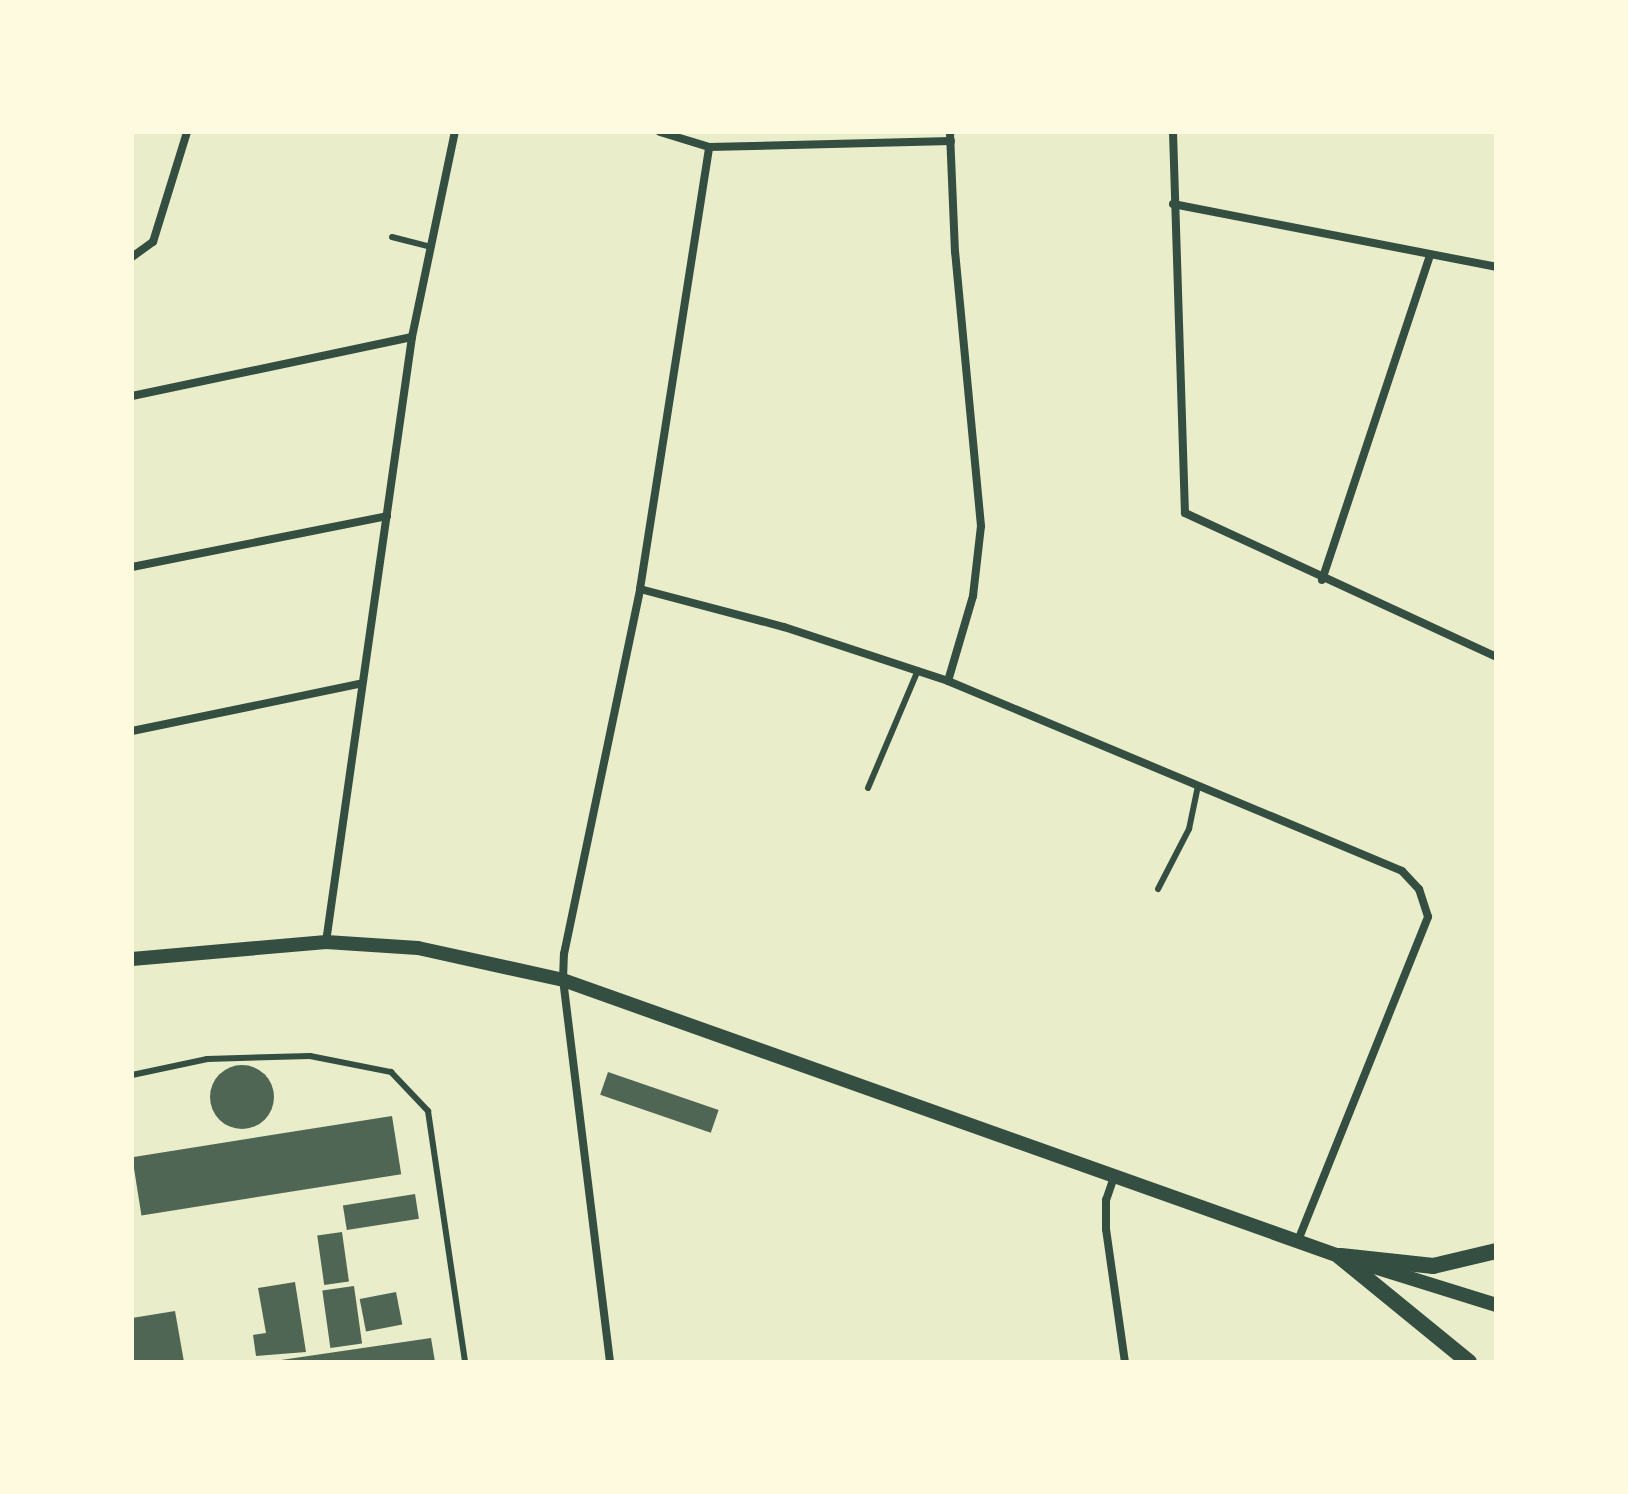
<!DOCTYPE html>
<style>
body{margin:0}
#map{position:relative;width:1628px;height:1494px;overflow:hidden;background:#e9edc9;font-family:"Archivo Narrow",sans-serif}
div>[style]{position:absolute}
.building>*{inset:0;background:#4f6655;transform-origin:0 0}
.round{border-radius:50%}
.service>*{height:6px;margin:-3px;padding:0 3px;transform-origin:3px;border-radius:3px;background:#344e41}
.minor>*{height:8px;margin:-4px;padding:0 4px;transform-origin:4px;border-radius:4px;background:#344e41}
.tertiary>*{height:14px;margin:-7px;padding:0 7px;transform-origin:7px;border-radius:7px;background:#344e41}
.secondary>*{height:16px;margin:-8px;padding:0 8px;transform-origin:8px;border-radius:8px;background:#344e41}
span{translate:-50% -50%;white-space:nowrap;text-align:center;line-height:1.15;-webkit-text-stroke:7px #fefae0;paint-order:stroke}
.frame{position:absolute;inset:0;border:134px solid #fefae0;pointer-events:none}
</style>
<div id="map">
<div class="building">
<div class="round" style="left:210px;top:1065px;width:64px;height:64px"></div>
<div style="left:608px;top:1072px;width:117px;height:24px;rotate:19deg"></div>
<div style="left:392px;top:1116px;width:59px;height:263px;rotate:81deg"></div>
<div style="left:415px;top:1194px;width:25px;height:73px;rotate:81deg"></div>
<div style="left:342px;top:1232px;width:50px;height:25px;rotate:82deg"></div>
<div style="clip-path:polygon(295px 1282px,306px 1352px,256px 1356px,253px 1335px,266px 1333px,258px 1288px)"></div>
<div style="left:354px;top:1286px;width:58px;height:32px;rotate:82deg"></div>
<div style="left:396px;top:1292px;width:33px;height:37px;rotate:79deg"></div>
<div style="clip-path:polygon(175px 1311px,184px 1362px,132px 1362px,132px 1318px)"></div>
<div style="clip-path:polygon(431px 1338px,435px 1362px,281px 1362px,281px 1360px)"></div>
</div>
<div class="service">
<div style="left:392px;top:237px;width:40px;rotate:14.4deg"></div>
<div style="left:868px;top:788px;width:128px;rotate:-67deg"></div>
<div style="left:1158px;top:889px;width:68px;rotate:-62.7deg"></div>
<div style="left:1189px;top:829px;width:44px;rotate:-78.2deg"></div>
<div style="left:132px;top:1075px;width:77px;rotate:-12deg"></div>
<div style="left:207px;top:1059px;width:103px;rotate:-1.7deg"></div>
<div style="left:310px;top:1056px;width:83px;rotate:11.2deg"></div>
<div style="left:391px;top:1072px;width:54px;rotate:46.5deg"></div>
<div style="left:428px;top:1111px;width:254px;rotate:81.6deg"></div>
</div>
<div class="minor">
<div style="left:660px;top:132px;width:51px;rotate:17deg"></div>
<div style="left:709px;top:147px;width:242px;rotate:-1.4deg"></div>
<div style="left:1173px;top:132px;width:381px;rotate:88.2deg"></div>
<div style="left:1185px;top:513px;width:343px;rotate:24.8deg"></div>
<div style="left:1173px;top:204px;width:329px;rotate:11deg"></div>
<div style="left:132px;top:257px;width:26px;rotate:-36deg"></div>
<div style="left:153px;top:242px;width:115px;rotate:-72.8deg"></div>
<div style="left:132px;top:396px;width:286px;rotate:-11.9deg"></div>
<div style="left:132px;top:567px;width:260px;rotate:-11.3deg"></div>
<div style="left:1322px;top:580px;width:342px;rotate:-71.6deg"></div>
<div style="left:640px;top:589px;width:149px;rotate:14.8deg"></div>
<div style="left:784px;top:627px;width:173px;rotate:18.2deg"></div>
<div style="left:948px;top:681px;width:492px;rotate:22.7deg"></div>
<div style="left:1402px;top:871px;width:25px;rotate:47deg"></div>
<div style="left:1419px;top:889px;width:29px;rotate:72deg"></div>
<div style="left:1428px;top:917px;width:348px;rotate:111.9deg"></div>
<div style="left:948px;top:681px;width:89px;rotate:-73.6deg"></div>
<div style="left:973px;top:596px;width:70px;rotate:-83.5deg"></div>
<div style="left:981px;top:526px;width:275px;rotate:-95.4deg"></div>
<div style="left:955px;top:252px;width:120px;rotate:-92.4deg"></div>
<div style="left:132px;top:731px;width:232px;rotate:-11.7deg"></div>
<div style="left:326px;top:942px;width:611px;rotate:-81.91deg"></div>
<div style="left:412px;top:337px;width:209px;rotate:-78.2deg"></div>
<div style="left:1114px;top:1177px;width:24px;rotate:109deg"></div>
<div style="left:1106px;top:1200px;width:29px;rotate:90deg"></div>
<div style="left:1106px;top:1229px;width:134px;rotate:81.9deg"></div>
<div style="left:610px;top:1362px;width:385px;rotate:-97deg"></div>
<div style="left:563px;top:980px;width:26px;rotate:-88deg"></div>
<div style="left:564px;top:954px;width:373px;rotate:-78.2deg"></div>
<div style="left:640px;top:589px;width:447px;rotate:-81.1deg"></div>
</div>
<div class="tertiary">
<div style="left:132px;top:959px;width:195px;rotate:-5deg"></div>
<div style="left:326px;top:942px;width:92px;rotate:3.7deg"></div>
<div style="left:418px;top:948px;width:148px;rotate:12.4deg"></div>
<div style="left:563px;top:980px;width:824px;rotate:19.58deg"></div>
<div style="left:1339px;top:1256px;width:164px;rotate:17.3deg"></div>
</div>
<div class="secondary">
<div style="left:1339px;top:1256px;width:168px;rotate:39.2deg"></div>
<div style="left:1341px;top:1256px;width:93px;rotate:6.2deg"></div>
<div style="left:1433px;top:1266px;width:65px;rotate:-13.4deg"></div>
</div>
<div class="frame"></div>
</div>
